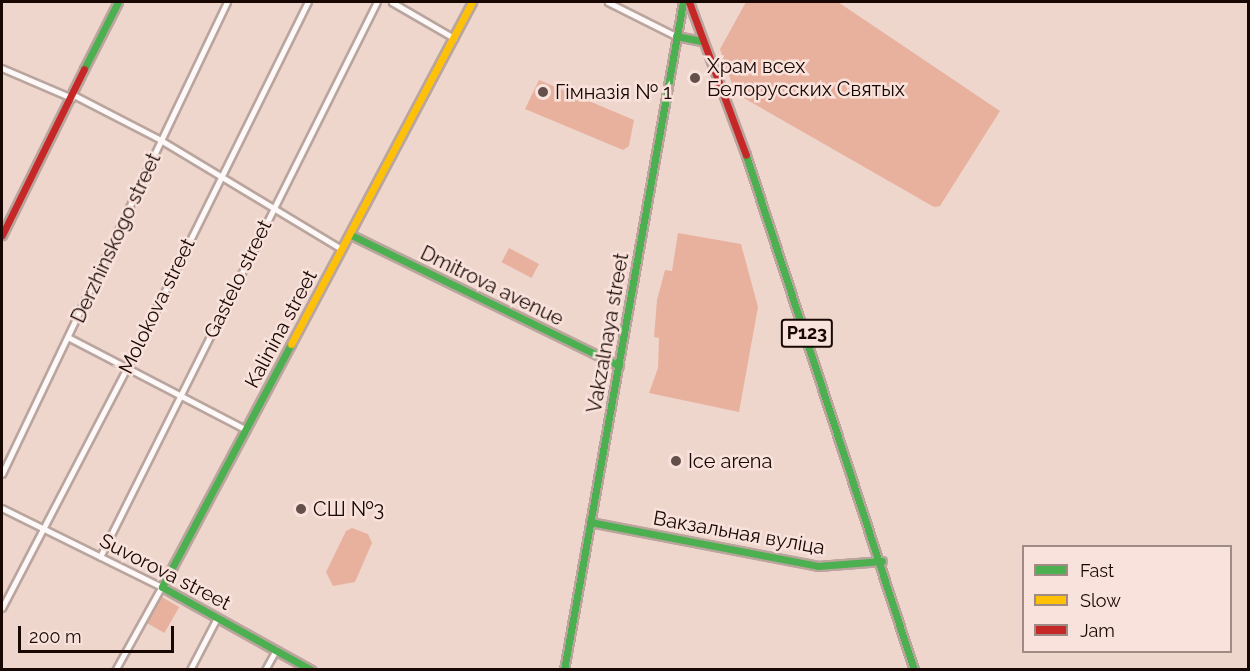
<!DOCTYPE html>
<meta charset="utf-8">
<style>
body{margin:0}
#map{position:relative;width:1250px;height:671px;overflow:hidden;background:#efd6cd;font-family:Raleway,sans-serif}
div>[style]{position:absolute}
.green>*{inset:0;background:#e8b19e;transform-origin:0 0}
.roads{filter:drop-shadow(2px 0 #baa59e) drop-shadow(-2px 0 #baa59e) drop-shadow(0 2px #baa59e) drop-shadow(0 -2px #baa59e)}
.street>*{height:4.5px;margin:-2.25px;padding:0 2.25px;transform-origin:2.25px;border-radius:2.25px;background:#fdf9f8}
.fast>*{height:7px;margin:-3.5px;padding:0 3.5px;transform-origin:3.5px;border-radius:3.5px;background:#4caf50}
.slow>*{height:7px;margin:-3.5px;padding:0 3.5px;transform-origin:3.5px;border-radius:3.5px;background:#ffc107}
.jam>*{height:7px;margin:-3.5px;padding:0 3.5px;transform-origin:3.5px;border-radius:3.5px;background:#c62828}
.dots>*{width:16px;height:16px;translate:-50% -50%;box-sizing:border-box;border:3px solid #f9e2db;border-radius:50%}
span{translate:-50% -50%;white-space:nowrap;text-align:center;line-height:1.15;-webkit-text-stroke:5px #f9e2db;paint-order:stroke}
.shield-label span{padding:2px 4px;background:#f9e2db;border:2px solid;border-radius:4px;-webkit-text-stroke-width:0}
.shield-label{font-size:18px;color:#190703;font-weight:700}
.poi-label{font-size:20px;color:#190703}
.left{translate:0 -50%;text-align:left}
.street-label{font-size:20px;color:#190703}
.frame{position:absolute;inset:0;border:3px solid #190703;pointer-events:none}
.legend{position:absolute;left:1022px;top:545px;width:210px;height:108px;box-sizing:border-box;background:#f9e2db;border:2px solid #9f8a85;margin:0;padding:8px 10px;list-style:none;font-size:18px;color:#190703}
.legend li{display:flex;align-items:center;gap:12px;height:30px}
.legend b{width:30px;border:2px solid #9f8a85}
.scale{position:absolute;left:18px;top:626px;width:156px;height:27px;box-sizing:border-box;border:3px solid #190703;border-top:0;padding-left:8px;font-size:18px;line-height:21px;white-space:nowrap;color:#190703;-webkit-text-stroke:4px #f9e2db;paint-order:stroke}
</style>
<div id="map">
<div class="green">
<div style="clip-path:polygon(746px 2px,838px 2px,1000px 111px,940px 206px,934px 207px,735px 93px,720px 49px)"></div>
<div style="clip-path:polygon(539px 80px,634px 120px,629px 146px,623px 150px,525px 109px)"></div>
<div style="clip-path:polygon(678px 233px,741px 244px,758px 307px,739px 412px,649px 393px,658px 368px,659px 338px,654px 337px,657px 300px,665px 270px,672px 271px)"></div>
<div style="left:509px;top:248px;width:34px;height:16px;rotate:28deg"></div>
<div style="clip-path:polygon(352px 528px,368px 534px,372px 543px,355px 582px,333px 586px,326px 572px,346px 531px)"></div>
<div style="left:162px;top:597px;width:20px;height:30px;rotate:30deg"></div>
</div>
<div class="roads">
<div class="street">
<div style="left:392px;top:2px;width:72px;rotate:30.1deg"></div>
<div style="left:608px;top:2px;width:76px;rotate:26.6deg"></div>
<div style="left:2px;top:68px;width:76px;rotate:23.2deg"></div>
<div style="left:74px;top:95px;width:98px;rotate:27.3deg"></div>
<div style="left:161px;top:140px;width:211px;rotate:31.1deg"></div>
<div style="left:70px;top:338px;width:199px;rotate:27.5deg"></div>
<div style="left:2px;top:474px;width:523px;rotate:-64.51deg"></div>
<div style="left:2px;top:508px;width:178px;rotate:26.3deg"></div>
<div style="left:162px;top:587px;width:95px;rotate:119deg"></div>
<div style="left:100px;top:557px;width:620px;rotate:-63.48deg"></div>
<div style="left:2px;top:608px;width:268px;rotate:-62.5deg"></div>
<div style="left:126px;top:370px;width:411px;rotate:-63.7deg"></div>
<div style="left:190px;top:670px;width:59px;rotate:-62.6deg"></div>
<div style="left:265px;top:670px;width:23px;rotate:-61deg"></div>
</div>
<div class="fast">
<div style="left:676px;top:36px;width:26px;rotate:11deg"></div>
<div style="left:84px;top:69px;width:75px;rotate:-63.1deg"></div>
<div style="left:746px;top:155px;width:542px;rotate:71.93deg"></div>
<div style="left:351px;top:235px;width:298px;rotate:26deg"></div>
<div style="left:291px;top:344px;width:275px;rotate:118deg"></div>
<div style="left:162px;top:587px;width:171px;rotate:29.1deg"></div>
<div style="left:590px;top:522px;width:232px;rotate:10.9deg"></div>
<div style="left:818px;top:566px;width:64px;rotate:-4.5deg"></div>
<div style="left:564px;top:670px;width:679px;rotate:-79.9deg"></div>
</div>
<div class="slow">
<div style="left:291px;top:344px;width:387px;rotate:-62.1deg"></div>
</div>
<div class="jam">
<div style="left:689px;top:2px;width:163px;rotate:69.6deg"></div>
<div style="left:2px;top:235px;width:185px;rotate:-63.7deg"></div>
</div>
</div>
<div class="dots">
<div style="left:695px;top:78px;background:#644f4a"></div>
<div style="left:543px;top:92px;background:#644f4a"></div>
<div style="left:676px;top:461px;background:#644f4a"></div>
<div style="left:301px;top:509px;background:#644f4a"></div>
</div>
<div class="shield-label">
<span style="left:807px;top:333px">Р123</span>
</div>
<div class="poi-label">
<span class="left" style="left:707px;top:78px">Храм всех<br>Белорусских Святых</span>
<span class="left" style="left:555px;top:92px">Гімназія № 1</span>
<span class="left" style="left:688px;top:461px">Ice arena</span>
<span class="left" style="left:313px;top:509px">СШ №3</span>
</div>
<div class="street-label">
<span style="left:116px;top:238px;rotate:-65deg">Derzhinskogo street</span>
<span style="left:238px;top:279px;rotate:-64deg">Gastelo street</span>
<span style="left:492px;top:286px;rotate:26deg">Dmitrova avenue</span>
<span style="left:157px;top:306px;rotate:-64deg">Molokova street</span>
<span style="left:281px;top:329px;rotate:-62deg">Kalinina street</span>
<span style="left:608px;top:333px;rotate:-80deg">Vakzalnaya street</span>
<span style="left:739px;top:533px;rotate:10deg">Вакзальная вуліца</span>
<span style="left:165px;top:572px;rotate:27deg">Suvorova street</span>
</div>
<div class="frame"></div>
<ul class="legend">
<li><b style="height:8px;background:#4caf50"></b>Fast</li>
<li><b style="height:8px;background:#ffc107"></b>Slow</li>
<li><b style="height:8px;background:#c62828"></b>Jam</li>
</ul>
<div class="scale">200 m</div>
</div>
